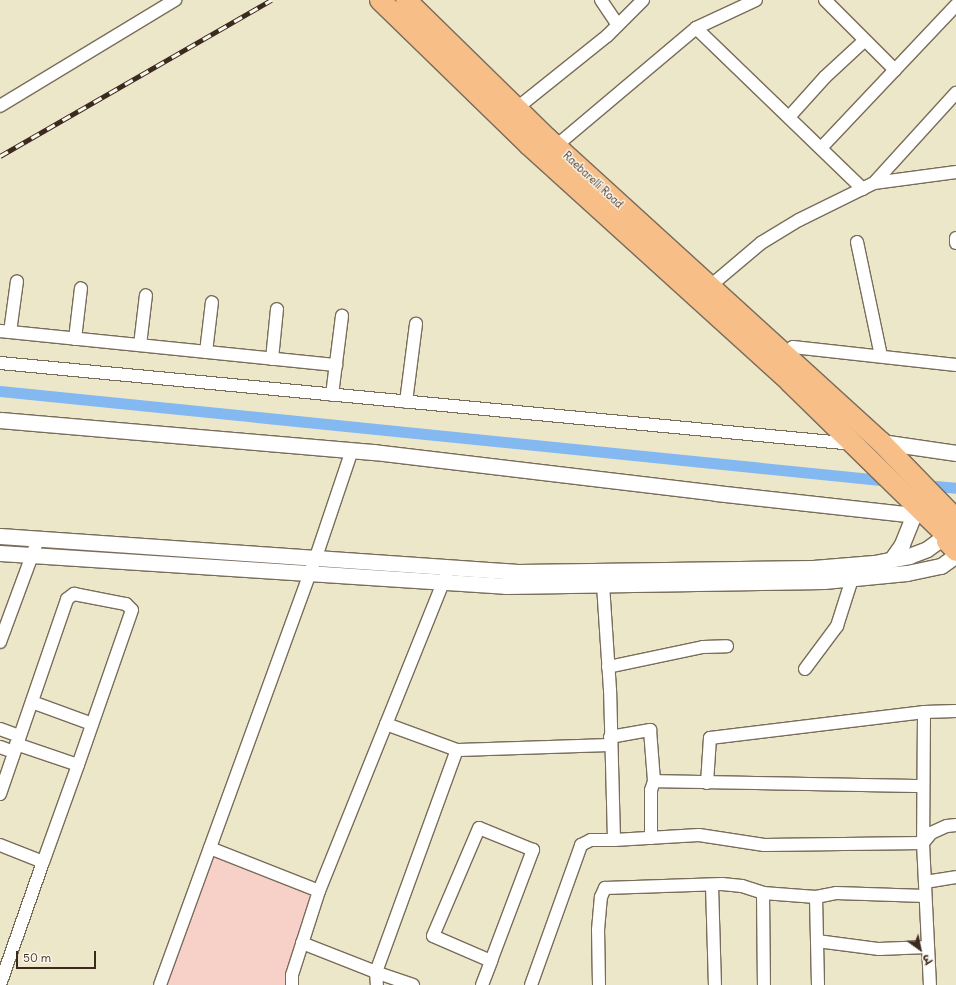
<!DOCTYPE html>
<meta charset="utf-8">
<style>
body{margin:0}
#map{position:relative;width:956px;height:985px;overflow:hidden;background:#ede7ca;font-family:Delius,"Playpen Sans Deva",sans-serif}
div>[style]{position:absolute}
.built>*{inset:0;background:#f7d1c8}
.canal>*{height:11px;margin:-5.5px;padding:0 5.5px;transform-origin:5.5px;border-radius:5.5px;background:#83b8f1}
.roads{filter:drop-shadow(1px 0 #796c5a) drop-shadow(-1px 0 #796c5a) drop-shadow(0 1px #796c5a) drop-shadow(0 -1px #796c5a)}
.minor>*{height:12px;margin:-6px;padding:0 6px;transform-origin:6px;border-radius:6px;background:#fff}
.tertiary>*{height:15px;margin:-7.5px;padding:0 7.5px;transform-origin:7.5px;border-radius:7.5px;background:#fff}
.primary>*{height:20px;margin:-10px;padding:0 10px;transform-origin:10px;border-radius:10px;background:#f7be88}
.rail>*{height:4.5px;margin-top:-2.25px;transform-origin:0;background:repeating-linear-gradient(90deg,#fbf7ec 0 9px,#3b2a1e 0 18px);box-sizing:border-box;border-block:1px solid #3b2a1e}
span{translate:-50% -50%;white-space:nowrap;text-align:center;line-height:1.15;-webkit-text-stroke:3px #fbf7ec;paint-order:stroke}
.street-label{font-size:11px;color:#3b2a1e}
.north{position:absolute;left:900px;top:929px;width:40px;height:40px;-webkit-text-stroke:3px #fbf7ec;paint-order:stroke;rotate:147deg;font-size:11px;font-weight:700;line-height:16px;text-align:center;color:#3b2a1e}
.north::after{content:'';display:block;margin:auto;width:14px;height:18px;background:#3b2a1e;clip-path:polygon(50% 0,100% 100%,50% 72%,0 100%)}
.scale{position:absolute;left:16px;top:951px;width:80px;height:18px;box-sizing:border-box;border:2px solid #3b2a1e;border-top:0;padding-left:5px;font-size:12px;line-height:14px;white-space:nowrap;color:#3b2a1e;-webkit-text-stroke:3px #fbf7ec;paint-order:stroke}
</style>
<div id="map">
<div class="built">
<div style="clip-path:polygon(211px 851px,317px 892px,291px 985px,163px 985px)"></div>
</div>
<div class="canal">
<div style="left:0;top:391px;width:895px;rotate:5.77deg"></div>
<div style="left:923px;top:485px;width:33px;rotate:5deg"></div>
</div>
<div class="roads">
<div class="minor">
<div style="left:601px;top:0;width:30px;rotate:56deg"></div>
<div style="left:825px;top:0;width:99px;rotate:45deg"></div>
<div style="left:696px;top:28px;width:232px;rotate:44deg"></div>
<div style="left:0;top:106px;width:205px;rotate:-31.2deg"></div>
<div style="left:517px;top:108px;width:115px;rotate:-38.7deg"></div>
<div style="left:607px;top:36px;width:51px;rotate:-45deg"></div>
<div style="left:789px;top:117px;width:54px;rotate:-48deg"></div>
<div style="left:825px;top:77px;width:54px;rotate:-42.8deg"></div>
<div style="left:556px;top:146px;width:183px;rotate:-40.1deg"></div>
<div style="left:696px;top:28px;width:66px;rotate:-25deg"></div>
<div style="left:821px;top:148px;width:197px;rotate:-46.6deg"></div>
<div style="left:874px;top:183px;width:122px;rotate:-47.7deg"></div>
<div style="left:956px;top:238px;width:5px;rotate:90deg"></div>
<div style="left:857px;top:242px;width:116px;rotate:78.1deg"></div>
<div style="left:709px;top:287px;width:68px;rotate:-40.2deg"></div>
<div style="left:761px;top:243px;width:44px;rotate:-31.2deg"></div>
<div style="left:799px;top:220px;width:84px;rotate:-26.3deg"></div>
<div style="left:874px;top:183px;width:83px;rotate:-7.6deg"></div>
<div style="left:0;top:331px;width:338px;rotate:5.8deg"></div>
<div style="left:10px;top:332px;width:51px;rotate:-82.2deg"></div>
<div style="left:75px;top:339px;width:51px;rotate:-83.3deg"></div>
<div style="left:140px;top:345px;width:50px;rotate:-83.2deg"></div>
<div style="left:206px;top:352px;width:50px;rotate:-83.2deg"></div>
<div style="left:272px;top:359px;width:50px;rotate:-84.3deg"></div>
<div style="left:782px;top:359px;width:16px;rotate:-47deg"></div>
<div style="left:793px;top:347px;width:164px;rotate:6.3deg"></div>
<div style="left:0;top:363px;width:857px;rotate:5.42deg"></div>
<div style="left:332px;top:395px;width:80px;rotate:-82.8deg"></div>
<div style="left:406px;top:402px;width:79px;rotate:-82.7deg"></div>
<div style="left:0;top:642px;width:110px;rotate:-69.7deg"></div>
<div style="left:608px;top:667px;width:97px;rotate:-11.9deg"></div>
<div style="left:703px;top:647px;width:24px;rotate:-2deg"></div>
<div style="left:805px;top:669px;width:54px;rotate:-53.3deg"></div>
<div style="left:837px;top:626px;width:49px;rotate:-72.3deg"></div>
<div style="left:32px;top:702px;width:64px;rotate:20.1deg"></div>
<div style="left:924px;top:712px;width:131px;rotate:90.4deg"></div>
<div style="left:923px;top:843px;width:142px;rotate:87.2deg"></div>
<div style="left:386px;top:724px;width:76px;rotate:20.1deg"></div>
<div style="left:0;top:729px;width:20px;rotate:20deg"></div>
<div style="left:610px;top:737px;width:41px;rotate:-9.9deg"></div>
<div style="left:650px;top:730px;width:51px;rotate:85.5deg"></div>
<div style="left:654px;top:781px;width:9px;rotate:108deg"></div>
<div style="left:651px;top:790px;width:48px;rotate:90deg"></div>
<div style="left:16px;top:744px;width:65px;rotate:18.7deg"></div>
<div style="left:78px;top:765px;width:103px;rotate:109.8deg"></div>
<div style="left:0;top:747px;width:15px;rotate:20deg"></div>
<div style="left:654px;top:781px;width:269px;rotate:1.1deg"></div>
<div style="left:707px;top:783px;width:45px;rotate:-86.2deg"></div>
<div style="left:710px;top:738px;width:216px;rotate:-6.9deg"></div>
<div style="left:924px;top:712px;width:32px;rotate:-2deg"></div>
<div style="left:0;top:794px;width:206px;rotate:-71deg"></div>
<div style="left:67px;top:599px;width:9px;rotate:-36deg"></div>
<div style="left:74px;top:594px;width:53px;rotate:10.9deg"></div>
<div style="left:126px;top:604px;width:8px;rotate:45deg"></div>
<div style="left:132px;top:610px;width:164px;rotate:109.2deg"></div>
<div style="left:614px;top:840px;width:85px;rotate:-3.4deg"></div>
<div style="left:699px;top:835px;width:66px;rotate:8.7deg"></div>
<div style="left:764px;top:845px;width:159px;rotate:-0.7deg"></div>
<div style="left:923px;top:843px;width:13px;rotate:-51deg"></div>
<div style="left:931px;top:833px;width:17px;rotate:-24deg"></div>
<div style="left:947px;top:826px;width:9px;rotate:-6deg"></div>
<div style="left:0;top:845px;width:46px;rotate:21.6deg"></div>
<div style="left:43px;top:862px;width:130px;rotate:109.3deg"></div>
<div style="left:210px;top:848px;width:117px;rotate:21.5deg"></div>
<div style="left:925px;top:882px;width:31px;rotate:-9deg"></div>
<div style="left:712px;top:885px;width:100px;rotate:88.3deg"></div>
<div style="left:763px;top:893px;width:92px;rotate:89.4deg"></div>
<div style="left:816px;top:897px;width:88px;rotate:88.7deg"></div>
<div style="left:817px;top:941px;width:63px;rotate:7.4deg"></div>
<div style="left:879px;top:949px;width:49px;rotate:-2.3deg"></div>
<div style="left:302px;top:943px;width:79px;rotate:21.4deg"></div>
<div style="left:376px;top:972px;width:13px;rotate:86deg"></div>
<div style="left:160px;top:985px;width:456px;rotate:-70deg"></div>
<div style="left:316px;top:557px;width:113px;rotate:-71.4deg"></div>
<div style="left:292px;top:985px;width:10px;rotate:-90deg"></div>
<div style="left:292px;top:975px;width:88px;rotate:-72.2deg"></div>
<div style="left:319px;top:891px;width:349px;rotate:-68.1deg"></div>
<div style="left:413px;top:985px;width:39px;rotate:-161deg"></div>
<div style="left:376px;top:972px;width:236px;rotate:-70deg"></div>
<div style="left:457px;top:750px;width:154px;rotate:-1.9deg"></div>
<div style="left:482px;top:985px;width:26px;rotate:-69deg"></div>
<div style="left:491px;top:961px;width:119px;rotate:-69.3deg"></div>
<div style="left:533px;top:850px;width:58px;rotate:-157.8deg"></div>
<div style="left:479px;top:828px;width:117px;rotate:113.1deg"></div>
<div style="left:433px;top:936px;width:63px;rotate:23.3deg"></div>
<div style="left:531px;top:985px;width:149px;rotate:-70.3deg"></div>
<div style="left:581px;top:845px;width:11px;rotate:-27deg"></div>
<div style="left:591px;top:840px;width:23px"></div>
<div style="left:614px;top:840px;width:150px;rotate:-91.5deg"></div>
<div style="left:610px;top:690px;width:105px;rotate:-93.8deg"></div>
<div style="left:599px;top:985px;width:55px;rotate:-91deg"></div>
<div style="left:598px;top:930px;width:33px;rotate:-85deg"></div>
<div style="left:601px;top:897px;width:10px;rotate:-66deg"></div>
<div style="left:605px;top:888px;width:117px;rotate:-2deg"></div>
<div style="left:722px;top:884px;width:20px;rotate:6deg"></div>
<div style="left:742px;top:886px;width:22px;rotate:18deg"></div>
<div style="left:763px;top:893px;width:53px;rotate:4.3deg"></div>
<div style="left:816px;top:897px;width:20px;rotate:-11deg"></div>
<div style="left:836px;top:893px;width:89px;rotate:1.9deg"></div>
</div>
<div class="tertiary">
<div style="left:0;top:420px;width:375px;rotate:4.9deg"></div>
<div style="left:374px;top:452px;width:344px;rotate:6.8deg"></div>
<div style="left:716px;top:493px;width:199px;rotate:6.3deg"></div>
<div style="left:914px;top:515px;width:12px;rotate:-5deg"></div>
<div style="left:881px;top:442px;width:76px;rotate:8.3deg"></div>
<div style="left:0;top:536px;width:519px;rotate:3.98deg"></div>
<div style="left:518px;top:572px;width:295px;rotate:-0.8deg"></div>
<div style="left:813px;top:568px;width:61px;rotate:-4.7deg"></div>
<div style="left:874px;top:563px;width:36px;rotate:-11deg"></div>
<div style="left:909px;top:556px;width:19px;rotate:-21deg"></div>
<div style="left:927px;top:549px;width:24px;rotate:-36deg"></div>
<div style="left:0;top:553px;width:507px;rotate:3.73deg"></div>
<div style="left:506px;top:586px;width:318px;rotate:-0.9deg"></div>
<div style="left:824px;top:581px;width:83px;rotate:-5.5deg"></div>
<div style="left:907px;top:573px;width:35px;rotate:-12deg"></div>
<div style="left:941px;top:566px;width:19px;rotate:-36deg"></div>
<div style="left:891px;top:560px;width:19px;rotate:-55deg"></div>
<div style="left:902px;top:544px;width:31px;rotate:-68deg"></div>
</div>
<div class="primary">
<div style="left:380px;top:0;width:208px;rotate:44.2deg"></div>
<div style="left:529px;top:145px;width:353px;rotate:42.2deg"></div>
<div style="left:790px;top:382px;width:219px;rotate:44.4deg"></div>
<div style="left:406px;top:0;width:199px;rotate:44.4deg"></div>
<div style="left:548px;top:139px;width:450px;rotate:42.3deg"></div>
<div style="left:881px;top:442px;width:107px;rotate:45.8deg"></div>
<div style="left:952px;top:524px;width:6px;rotate:129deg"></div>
<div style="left:948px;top:529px;width:12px;rotate:95deg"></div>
<div style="left:947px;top:541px;width:13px;rotate:48deg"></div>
</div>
</div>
<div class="rail">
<div style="left:0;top:156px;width:313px;rotate:-29.9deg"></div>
</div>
<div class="street-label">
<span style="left:593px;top:180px;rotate:43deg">Raebarelli Road</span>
</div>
<div class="north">उ</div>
<div class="scale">50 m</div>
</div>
